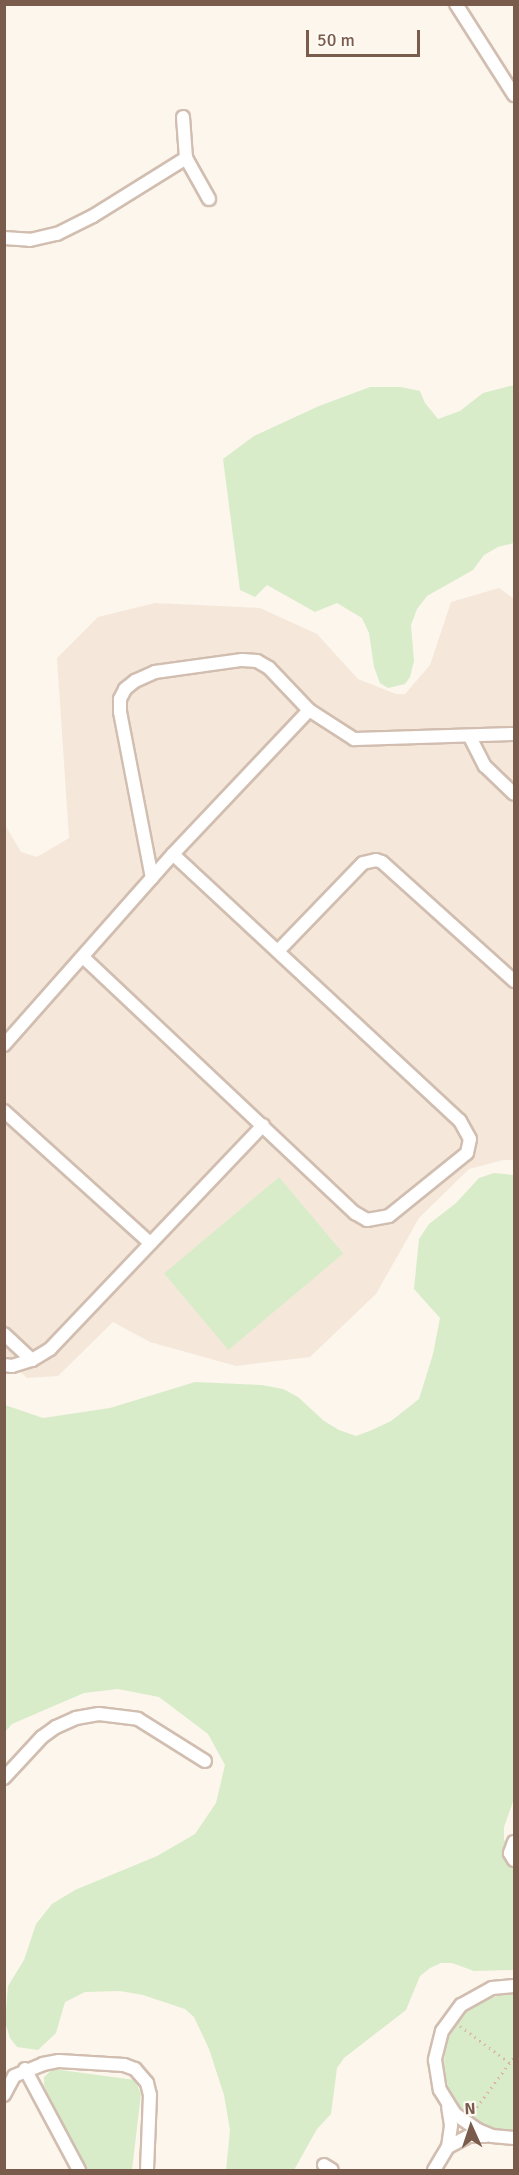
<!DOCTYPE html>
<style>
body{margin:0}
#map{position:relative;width:519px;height:2175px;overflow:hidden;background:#fdf6ec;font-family:Signika,sans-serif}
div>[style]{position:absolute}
.residential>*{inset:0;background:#f5e8da}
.green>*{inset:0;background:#d8ecc9;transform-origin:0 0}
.path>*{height:3px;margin-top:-1.5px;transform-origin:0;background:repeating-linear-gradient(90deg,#d9b8a5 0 1.5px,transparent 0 6px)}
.roads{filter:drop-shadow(2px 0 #d1beb0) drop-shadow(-2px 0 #d1beb0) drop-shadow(0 2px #d1beb0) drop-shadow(0 -2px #d1beb0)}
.street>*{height:12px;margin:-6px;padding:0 6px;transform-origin:6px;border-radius:6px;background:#fff}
span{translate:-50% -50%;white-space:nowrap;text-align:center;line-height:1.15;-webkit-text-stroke:4.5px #fffaf3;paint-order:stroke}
.frame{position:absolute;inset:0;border:6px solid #7a5c4d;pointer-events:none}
.north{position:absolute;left:441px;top:2097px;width:60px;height:60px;-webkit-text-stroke:4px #fffaf3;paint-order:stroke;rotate:357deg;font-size:16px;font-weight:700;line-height:24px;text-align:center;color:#7a5c4d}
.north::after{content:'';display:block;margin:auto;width:21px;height:27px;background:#7a5c4d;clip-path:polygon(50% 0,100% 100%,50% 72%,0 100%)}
.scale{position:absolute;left:306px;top:30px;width:114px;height:27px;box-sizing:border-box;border:3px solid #7a5c4d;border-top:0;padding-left:8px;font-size:18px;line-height:21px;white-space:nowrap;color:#7a5c4d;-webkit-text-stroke:4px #fffaf3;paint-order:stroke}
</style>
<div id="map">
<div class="residential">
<div style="clip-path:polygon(499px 588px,514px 599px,514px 1160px,503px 1160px,469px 1169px,419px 1218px,376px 1294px,310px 1357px,236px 1366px,150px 1342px,113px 1322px,58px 1376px,27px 1378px,5px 1358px,4px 823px,21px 852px,37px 857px,69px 838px,57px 658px,98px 617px,155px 603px,260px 608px,317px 634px,358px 679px,396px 694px,405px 694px,430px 665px,451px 602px)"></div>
</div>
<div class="green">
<div style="clip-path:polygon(514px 385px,514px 543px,498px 547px,484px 555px,473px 570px,427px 596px,417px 609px,411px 625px,414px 661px,410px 677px,405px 684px,388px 688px,380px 683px,374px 667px,369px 633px,362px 618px,337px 603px,315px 612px,267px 585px,255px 597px,240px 590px,223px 459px,254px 436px,319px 406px,370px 387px,401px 387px,420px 391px,425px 403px,438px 419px,460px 411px,483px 393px)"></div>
<div style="clip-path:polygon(494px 1173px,514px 1175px,514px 1799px,504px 1827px,504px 1839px,514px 1864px,514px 1970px,474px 1971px,452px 1963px,441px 1963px,430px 1968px,420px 1976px,406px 2010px,344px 2058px,337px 2068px,331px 2114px,317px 2129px,294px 2170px,226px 2170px,230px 2130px,224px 2095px,209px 2049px,194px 2017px,185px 2009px,143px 1995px,120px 1991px,85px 1992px,65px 2002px,56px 2033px,38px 2050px,17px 2047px,10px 2038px,5px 2022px,8px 1986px,24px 1960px,36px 1924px,52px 1904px,75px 1890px,157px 1856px,195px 1834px,216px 1803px,225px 1765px,208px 1734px,159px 1697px,118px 1689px,84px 1693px,12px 1724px,5px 1732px,5px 1405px,43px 1418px,110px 1408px,195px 1382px,262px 1385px,283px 1389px,298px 1397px,324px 1421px,339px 1430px,356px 1436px,372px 1430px,391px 1421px,419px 1399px,433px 1354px,440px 1318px,414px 1289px,419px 1239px,429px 1224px,456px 1203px,479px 1178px)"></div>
<div style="left:279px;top:1177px;width:100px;height:150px;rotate:50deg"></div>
<div style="clip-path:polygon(506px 1993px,514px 1994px,514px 2132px,488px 2128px,462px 2111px,452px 2099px,443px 2069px,447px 2039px,464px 2013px,476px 2003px)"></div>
<div style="clip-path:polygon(53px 2069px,135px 2080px,141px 2094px,132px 2170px,82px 2170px,44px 2085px,44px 2077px)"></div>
</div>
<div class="path">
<div style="left:460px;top:2026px;width:67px;rotate:36.5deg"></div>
<div style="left:473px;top:2112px;width:69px;rotate:-53.3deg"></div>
</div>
<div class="roads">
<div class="street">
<div style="left:456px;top:4px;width:108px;rotate:57.5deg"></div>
<div style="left:186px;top:158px;width:47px;rotate:60.7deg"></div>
<div style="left:4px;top:238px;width:26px;rotate:4deg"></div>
<div style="left:30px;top:240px;width:28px;rotate:-13deg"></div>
<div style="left:57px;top:234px;width:40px;rotate:-26.6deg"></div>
<div style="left:93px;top:216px;width:110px;rotate:-31.9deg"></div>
<div style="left:186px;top:158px;width:41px;rotate:-94.2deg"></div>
<div style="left:470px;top:737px;width:33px;rotate:63deg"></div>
<div style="left:485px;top:766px;width:40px;rotate:44deg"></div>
<div style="left:152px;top:878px;width:169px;rotate:-100.9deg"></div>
<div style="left:120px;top:712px;width:13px;rotate:-90deg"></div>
<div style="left:120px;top:699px;width:11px;rotate:-63deg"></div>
<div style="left:125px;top:689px;width:13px;rotate:-39deg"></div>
<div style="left:135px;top:681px;width:22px;rotate:-24deg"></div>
<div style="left:155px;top:672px;width:88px;rotate:-7.9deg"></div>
<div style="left:242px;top:660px;width:15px;rotate:4deg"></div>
<div style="left:257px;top:661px;width:14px;rotate:30deg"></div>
<div style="left:269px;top:668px;width:58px;rotate:46.4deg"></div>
<div style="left:309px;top:710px;width:54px;rotate:32.8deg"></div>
<div style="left:354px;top:739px;width:160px;rotate:-1.8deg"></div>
<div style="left:278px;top:951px;width:122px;rotate:-46deg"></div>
<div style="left:363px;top:863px;width:13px;rotate:-13deg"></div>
<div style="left:376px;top:860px;width:6px;rotate:18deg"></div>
<div style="left:382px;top:862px;width:178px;rotate:42deg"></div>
<div style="left:83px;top:957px;width:374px;rotate:43.3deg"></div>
<div style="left:355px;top:1213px;width:14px;rotate:30deg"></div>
<div style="left:367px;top:1220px;width:22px;rotate:-10deg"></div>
<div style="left:389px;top:1216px;width:100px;rotate:-38.9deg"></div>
<div style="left:467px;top:1153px;width:14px;rotate:-78deg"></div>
<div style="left:470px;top:1139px;width:21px;rotate:-119deg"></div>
<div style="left:460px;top:1121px;width:392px;rotate:-137.1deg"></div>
<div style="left:4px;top:1045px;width:255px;rotate:-48.5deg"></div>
<div style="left:173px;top:854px;width:198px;rotate:-46.6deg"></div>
<div style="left:4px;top:1111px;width:197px;rotate:42.1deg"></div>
<div style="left:4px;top:1334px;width:38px;rotate:43deg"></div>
<div style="left:4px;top:1365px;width:8px;rotate:7deg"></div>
<div style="left:12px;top:1366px;width:21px;rotate:-17deg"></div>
<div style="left:32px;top:1360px;width:21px;rotate:-31deg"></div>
<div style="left:50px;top:1349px;width:309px;rotate:-46.4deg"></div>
<div style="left:4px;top:1778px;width:56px;rotate:-47.2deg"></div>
<div style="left:42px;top:1737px;width:17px;rotate:-36deg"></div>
<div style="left:56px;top:1727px;width:22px;rotate:-24deg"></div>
<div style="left:76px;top:1718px;width:23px;rotate:-10deg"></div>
<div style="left:99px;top:1714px;width:39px;rotate:7deg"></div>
<div style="left:138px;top:1719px;width:79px;rotate:32.1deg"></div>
<div style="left:514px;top:1842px;width:12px;rotate:110deg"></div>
<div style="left:510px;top:1853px;width:8px;rotate:60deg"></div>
<div style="left:514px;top:1986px;width:22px;rotate:175deg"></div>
<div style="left:492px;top:1988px;width:35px;rotate:151deg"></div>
<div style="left:461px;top:2005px;width:32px;rotate:126deg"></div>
<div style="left:442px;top:2031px;width:30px;rotate:104deg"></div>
<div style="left:435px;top:2060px;width:30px;rotate:81deg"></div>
<div style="left:440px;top:2090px;width:28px;rotate:58deg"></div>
<div style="left:455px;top:2114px;width:28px;rotate:35deg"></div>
<div style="left:478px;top:2130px;width:15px;rotate:23deg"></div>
<div style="left:492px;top:2136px;width:22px;rotate:5deg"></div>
<div style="left:25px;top:2069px;width:115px;rotate:61.9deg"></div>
<div style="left:4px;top:2095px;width:21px;rotate:-62deg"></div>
<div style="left:14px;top:2076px;width:31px;rotate:-22deg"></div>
<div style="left:43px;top:2064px;width:16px;rotate:-11deg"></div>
<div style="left:59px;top:2061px;width:65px;rotate:3.5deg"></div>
<div style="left:124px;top:2065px;width:12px;rotate:20deg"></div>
<div style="left:135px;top:2069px;width:18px;rotate:49deg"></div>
<div style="left:147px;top:2083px;width:12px;rotate:76deg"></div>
<div style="left:150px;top:2095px;width:75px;rotate:92.3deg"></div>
<div style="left:448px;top:2147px;width:24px;rotate:-28deg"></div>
<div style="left:469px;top:2136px;width:17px"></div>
<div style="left:324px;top:2165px;width:9px;rotate:32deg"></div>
<div style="left:434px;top:2170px;width:27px;rotate:-59deg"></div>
<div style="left:448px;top:2147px;width:22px;rotate:-82deg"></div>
<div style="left:451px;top:2125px;width:18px;rotate:-99deg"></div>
</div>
</div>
<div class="frame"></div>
<div class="north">N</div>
<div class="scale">50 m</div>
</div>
